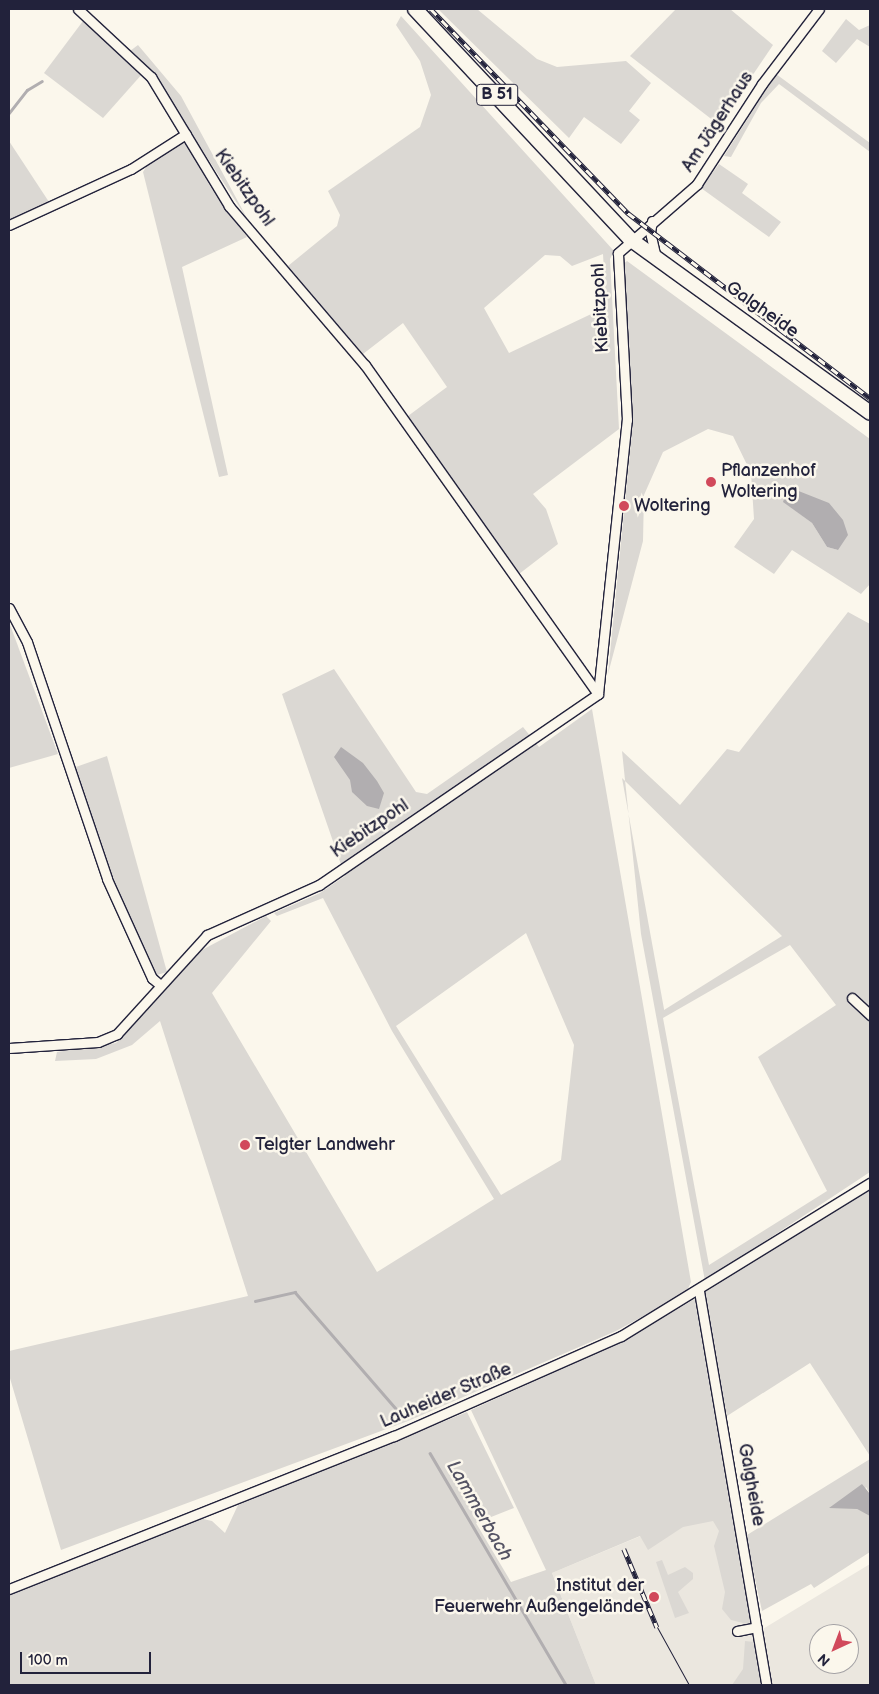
<!DOCTYPE html>
<meta charset="utf-8">
<style>
body{margin:0}
#map{position:relative;width:879px;height:1694px;overflow:hidden;background:#fbf7ec;font-family:"Balsamiq Sans",sans-serif}
div>[style]{position:absolute}
.built>*{inset:0;background:#ebe7df}
.green>*{inset:0;background:#dbd8d3}
.water>*{inset:0;background:#b1aeb0}
.stream>*{height:2.5px;margin:-1.25px;padding:0 1.25px;transform-origin:1.25px;border-radius:1.25px;background:#b1aeb0}
.roads{filter:drop-shadow(1px 0 #22223b) drop-shadow(-1px 0 #22223b) drop-shadow(0 1px #22223b) drop-shadow(0 -1px #22223b)}
.minor>*{height:9px;margin:-4.5px;padding:0 4.5px;transform-origin:4.5px;border-radius:4.5px;background:#fbf7ec}
.primary>*{height:14px;margin:-7px;padding:0 7px;transform-origin:7px;border-radius:7px;background:#fbf7ec}
.tram>*{height:1px;margin:-0.5px;padding:0 0.5px;transform-origin:0.5px;border-radius:0.5px;background:#22223b}
.rail>*{height:4.5px;margin-top:-2.25px;transform-origin:0;background:repeating-linear-gradient(90deg,#fbf7ec 0 8px,#22223b 0 16px);box-sizing:border-box;border-block:1px solid #22223b}
.dots>*{width:14px;height:14px;translate:-50% -50%;box-sizing:border-box;border:2px solid #fbf7ec;border-radius:50%}
span{translate:-50% -50%;white-space:nowrap;text-align:center;line-height:1.15;-webkit-text-stroke:5px #fbf7ec;paint-order:stroke}
.shield-label span{padding:1px 4px;background:#fbf7ec;border:1px solid;border-radius:4px;-webkit-text-stroke-width:0}
.shield-label{font-size:16px;color:#22223b;font-weight:700}
.street-label{font-size:18px;color:#22223b}
.poi-label{font-size:18px;color:#22223b}
.left{translate:0 -50%;text-align:left}
.right{translate:-100% -50%;text-align:right}
.water-label{font-size:19px;color:#545364;font-style:italic}
.frame{position:absolute;inset:0;border:10px solid #22223b;pointer-events:none}
.north{position:absolute;left:809px;top:1624px;width:50px;height:50px;box-sizing:border-box;background:#fbf7ec;border:1px solid #a4a2a5;border-radius:50%;rotate:223deg;font-size:14px;font-weight:700;line-height:20px;text-align:center;color:#22223b}
.north::after{content:'';display:block;margin:auto;width:18px;height:22px;background:#d1495b;clip-path:polygon(50% 0,100% 100%,50% 72%,0 100%)}
.scale{position:absolute;left:20px;top:1652px;width:131px;height:22px;box-sizing:border-box;border:2px solid #22223b;border-top:0;padding-left:6px;font-size:15px;line-height:18px;white-space:nowrap;color:#22223b;-webkit-text-stroke:4px #fbf7ec;paint-order:stroke}
</style>
<div id="map">
<div class="built">
<div style="clip-path:polygon(732px 1498px,762px 1685px,596px 1685px,552px 1573px)"></div>
<div style="clip-path:polygon(evenodd,870px 1564px,870px 1685px,769px 1685px,761px 1630px,870px 1564px,819px 1634px,849px 1634px,849px 1664px,819px 1664px,819px 1634px)"></div>
</div>
<div class="green">
<div style="clip-path:polygon(438px 9px,477px 9px,537px 59px,557px 67px,626px 61px,651px 83px,629px 111px,640px 120px,621px 144px,584px 117px,569px 138px)"></div>
<div style="clip-path:polygon(676px 9px,730px 9px,773px 45px,719px 125px,630px 56px)"></div>
<div style="clip-path:polygon(evenodd,401px 16px,614px 251px,610px 259px,619px 429px,533px 494px,546px 509px,558px 544px,519px 574px,408px 416px,447px 387px,403px 323px,363px 354px,288px 266px,337px 226px,340px 215px,328px 191px,420px 127px,431px 95px,420px 61px,396px 25px,401px 16px,603px 254px,606px 307px,509px 353px,484px 308px,545px 255px,560px 256px,572px 266px,603px 254px)"></div>
<div style="clip-path:polygon(86px 17px,143px 73px,103px 118px,44px 73px)"></div>
<div style="clip-path:polygon(846px 19px,859px 30px,870px 25px,870px 47px,857px 39px,836px 63px,822px 51px)"></div>
<div style="clip-path:polygon(138px 45px,181px 96px,248px 220px,155px 78px,130px 51px)"></div>
<div style="clip-path:polygon(776px 74px,870px 143px,870px 152px,779px 84px,761px 103px,731px 157px,724px 156px)"></div>
<div style="clip-path:polygon(9px 141px,49px 202px,9px 220px)"></div>
<div style="clip-path:polygon(179px 142px,187px 144px,210px 186px,247px 237px,182px 267px,228px 475px,219px 477px,143px 172px,150px 161px)"></div>
<div style="clip-path:polygon(719px 164px,748px 184px,742px 193px,781px 222px,769px 237px,701px 188px)"></div>
<div style="clip-path:polygon(evenodd,627px 261px,870px 439px,870px 584px,861px 594px,792px 550px,774px 574px,734px 547px,754px 519px,751px 473px,733px 436px,708px 429px,663px 452px,644px 495px,643px 541px,608px 674px,633px 421px,621px 266px,627px 261px,786px 493px,838px 550px,827px 547px,812px 523px,784px 502px,786px 493px)"></div>
<div style="clip-path:polygon(evenodd,848px 612px,870px 624px,870px 1172px,705px 1281px,641px 934px,622px 751px,680px 805px,727px 749px,739px 752px,848px 612px,622px 778px,782px 936px,664px 1010px,664px 1009px,622px 778px,848px 612px,790px 945px,836px 1005px,758px 1057px,827px 1191px,709px 1265px,663px 1018px,790px 945px)"></div>
<div style="clip-path:polygon(9px 622px,58px 754px,9px 768px)"></div>
<div style="clip-path:polygon(evenodd,334px 669px,416px 792px,427px 794px,523px 727px,539px 747px,592px 709px,691px 1282px,686px 1293px,616px 1331px,408px 1421px,61px 1550px,9px 1375px,9px 1351px,248px 1296px,160px 1021px,132px 1045px,96px 1059px,55px 1061px,57px 1052px,116px 1043px,202px 950px,266px 916px,271px 921px,212px 993px,377px 1272px,494px 1199px,392px 1031px,323px 898px,277px 916px,274px 913px,320px 893px,345px 876px,282px 694px,334px 669px,526px 933px,574px 1045px,561px 1160px,501px 1195px,396px 1026px,526px 933px)"></div>
<div style="clip-path:polygon(107px 756px,167px 972px,157px 975px,110px 873px,73px 768px)"></div>
<div style="clip-path:polygon(870px 1190px,870px 1456px,810px 1363px,727px 1416px,702px 1294px)"></div>
<div style="clip-path:polygon(698px 1297px,752px 1621px,747px 1624px,731px 1620px,722px 1609px,725px 1592px,714px 1546px,719px 1531px,713px 1521px,683px 1527px,648px 1550px,640px 1536px,552px 1573px,596px 1685px,9px 1685px,9px 1593px,199px 1518px,212px 1521px,225px 1533px,238px 1505px,467px 1412px,514px 1508px,476px 1523px,511px 1582px,546px 1570px,471px 1410px,623px 1341px)"></div>
<div style="clip-path:polygon(870px 1459px,870px 1494px,866px 1487px,857px 1509px,870px 1515px,870px 1552px,814px 1588px,811px 1584px,762px 1611px,737px 1496px,747px 1535px)"></div>
<div style="clip-path:polygon(662px 1560px,668px 1575px,685px 1567px,693px 1573px,693px 1579px,678px 1592px,689px 1613px,675px 1618px,656px 1562px)"></div>
<div style="clip-path:polygon(745px 1641px,754px 1642px,761px 1685px,732px 1685px,743px 1669px)"></div>
</div>
<div class="water">
<div style="clip-path:polygon(796px 490px,829px 503px,843px 520px,848px 535px,838px 550px,827px 547px,812px 523px,783px 502px,786px 493px)"></div>
<div style="clip-path:polygon(341px 747px,363px 763px,377px 781px,384px 793px,379px 809px,367px 806px,352px 792px,350px 780px,334px 757px)"></div>
<div style="clip-path:polygon(862px 1484px,870px 1494px,870px 1516px,857px 1509px,829px 1508px)"></div>
</div>
<div class="stream">
<div style="left:9px;top:113px;width:29px;rotate:-52deg"></div>
<div style="left:27px;top:90px;width:17px;rotate:-31deg"></div>
<div style="left:255px;top:1301px;width:41px;rotate:-12.7deg"></div>
<div style="left:295px;top:1292px;width:159px;rotate:49.1deg"></div>
<div style="left:430px;top:1453px;width:269px;rotate:59.6deg"></div>
</div>
<div class="roads">
<div class="minor">
<div style="left:78px;top:9px;width:100px;rotate:43deg"></div>
<div style="left:151px;top:77px;width:151px;rotate:58.8deg"></div>
<div style="left:229px;top:206px;width:209px;rotate:49.5deg"></div>
<div style="left:365px;top:365px;width:403px;rotate:54.7deg"></div>
<div style="left:652px;top:221px;width:11px;rotate:100deg"></div>
<div style="left:650px;top:232px;width:26px;rotate:77deg"></div>
<div style="left:9px;top:225px;width:134px;rotate:-24.7deg"></div>
<div style="left:131px;top:169px;width:65px;rotate:-32.5deg"></div>
<div style="left:9px;top:608px;width:38px;rotate:62deg"></div>
<div style="left:27px;top:642px;width:250px;rotate:71.3deg"></div>
<div style="left:107px;top:879px;width:109px;rotate:65.6deg"></div>
<div style="left:152px;top:978px;width:11px;rotate:41deg"></div>
<div style="left:852px;top:998px;width:25px;rotate:43deg"></div>
<div style="left:9px;top:1048px;width:89px;rotate:-3.9deg"></div>
<div style="left:98px;top:1042px;width:21px;rotate:-23deg"></div>
<div style="left:117px;top:1034px;width:134px;rotate:-47.7deg"></div>
<div style="left:207px;top:935px;width:123px;rotate:-24.1deg"></div>
<div style="left:319px;top:885px;width:338px;rotate:-34.4deg"></div>
<div style="left:598px;top:694px;width:276px;rotate:-84deg"></div>
<div style="left:627px;top:420px;width:167px;rotate:-93.1deg"></div>
<div style="left:618px;top:253px;width:105px;rotate:-41.1deg"></div>
<div style="left:697px;top:184px;width:119px;rotate:-57deg"></div>
<div style="left:762px;top:84px;width:94px;rotate:-52.8deg"></div>
<div style="left:699px;top:1291px;width:400px;rotate:80.3deg"></div>
<div style="left:9px;top:1589px;width:414px;rotate:-21.7deg"></div>
<div style="left:394px;top:1436px;width:248px;rotate:-23.8deg"></div>
<div style="left:621px;top:1336px;width:292px;rotate:-31.6deg"></div>
<div style="left:737px;top:1631px;width:20px;rotate:-11deg"></div>
</div>
<div class="primary">
<div style="left:415px;top:9px;width:315px;rotate:46.9deg"></div>
<div style="left:630px;top:239px;width:296px;rotate:35.9deg"></div>
</div>
</div>
<div class="tram">
<div style="left:657px;top:1627px;width:66px;rotate:61.1deg"></div>
</div>
<div class="rail">
<div style="left:431px;top:9px;width:284px;rotate:46deg"></div>
<div style="left:628px;top:213px;width:305px;rotate:37.4deg"></div>
<div style="left:624px;top:1549px;width:85px;rotate:67.1deg"></div>
</div>
<div class="dots">
<div style="left:711px;top:482px;background:#d1495b"></div>
<div style="left:624px;top:506px;background:#d1495b"></div>
<div style="left:245px;top:1145px;background:#d1495b"></div>
<div style="left:654px;top:1597px;background:#d1495b"></div>
</div>
<div class="shield-label">
<span style="left:497px;top:95px">B 51</span>
</div>
<div class="street-label">
<span style="left:718px;top:122px;rotate:-57deg">Am Jägerhaus</span>
<span style="left:244px;top:188px;rotate:55deg">Kiebitzpohl</span>
<span style="left:601px;top:308px;rotate:-93deg">Kiebitzpohl</span>
<span style="left:762px;top:310px;rotate:35deg">Galgheide</span>
<span style="left:370px;top:829px;rotate:-34deg">Kiebitzpohl</span>
<span style="left:446px;top:1396px;rotate:-23deg">Lauheider Straße</span>
<span style="left:751px;top:1485px;rotate:80deg">Galgheide</span>
</div>
<div class="poi-label">
<span class="left" style="left:721px;top:482px">Pflanzenhof<br>Woltering</span>
<span class="left" style="left:634px;top:506px">Woltering</span>
<span class="left" style="left:255px;top:1145px">Telgter Landwehr</span>
<span class="right" style="left:644px;top:1597px">Institut der<br>Feuerwehr Außengelände</span>
</div>
<div class="water-label">
<span style="left:479px;top:1511px;rotate:60deg">Lammerbach</span>
</div>
<div class="frame"></div>
<div class="north">N</div>
<div class="scale">100 m</div>
</div>
